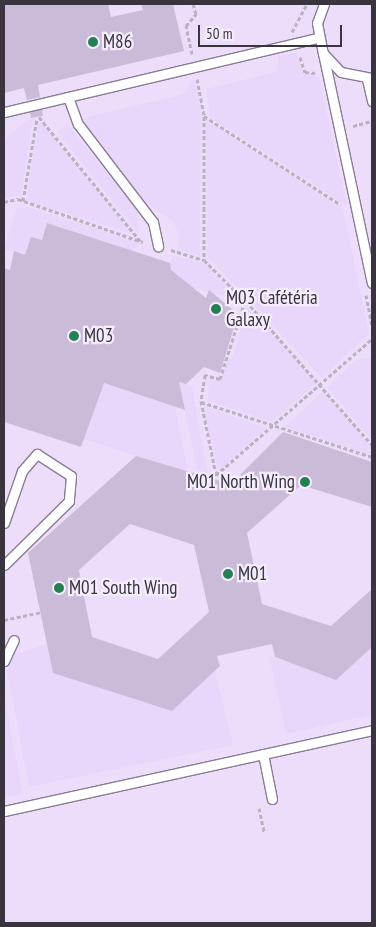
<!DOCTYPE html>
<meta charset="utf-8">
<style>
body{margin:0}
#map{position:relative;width:376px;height:927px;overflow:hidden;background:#f5edfe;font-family:"PT Sans Narrow",sans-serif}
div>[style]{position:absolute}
.built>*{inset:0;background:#ecdefa;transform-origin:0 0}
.green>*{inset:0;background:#e9d6fb}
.building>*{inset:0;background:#cabcd9}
.path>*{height:3px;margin-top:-1.5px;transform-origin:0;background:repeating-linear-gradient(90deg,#b9b2c1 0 4px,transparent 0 6.5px)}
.roads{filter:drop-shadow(1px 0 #897c96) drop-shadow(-1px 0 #897c96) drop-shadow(0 1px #897c96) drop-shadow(0 -1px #897c96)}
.service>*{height:9px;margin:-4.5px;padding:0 4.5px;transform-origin:4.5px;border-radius:4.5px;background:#fff}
.dots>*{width:14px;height:14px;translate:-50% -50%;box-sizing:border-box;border:2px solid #f5edfe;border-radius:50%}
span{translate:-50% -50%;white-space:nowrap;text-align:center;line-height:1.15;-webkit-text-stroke:4.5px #f5edfe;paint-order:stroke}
.poi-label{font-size:19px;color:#3a343f}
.left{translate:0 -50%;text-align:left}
.right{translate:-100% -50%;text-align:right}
.frame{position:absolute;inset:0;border:5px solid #3a343f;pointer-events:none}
.scale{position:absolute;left:198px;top:25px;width:144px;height:22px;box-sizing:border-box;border:2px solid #3a343f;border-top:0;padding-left:6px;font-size:15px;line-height:18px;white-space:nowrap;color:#3a343f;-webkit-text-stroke:4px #f5edfe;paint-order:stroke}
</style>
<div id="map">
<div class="built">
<div style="left:4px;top:4px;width:368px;height:919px"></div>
</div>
<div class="green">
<div style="clip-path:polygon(296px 53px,303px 74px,319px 77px,347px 206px,210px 117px,206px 89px,276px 72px,279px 56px)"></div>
<div style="clip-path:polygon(193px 77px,201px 111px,200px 256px,178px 249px,179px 235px,173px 221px,145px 203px,86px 127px,86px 117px,185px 94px)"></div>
<div style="clip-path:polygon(34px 114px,21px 195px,4px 198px,4px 140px)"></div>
<div style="clip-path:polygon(39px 120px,132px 234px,26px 200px)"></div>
<div style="clip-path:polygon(206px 120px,343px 209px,369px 333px,322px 378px,207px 256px)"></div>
<div style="clip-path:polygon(67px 124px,137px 210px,139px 234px,57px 132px)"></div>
<div style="clip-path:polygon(28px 207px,138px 243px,135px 252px,48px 223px,42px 240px,31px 237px,25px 255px,4px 249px,17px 208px)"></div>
<div style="clip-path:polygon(173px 255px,205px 264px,234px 294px,231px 298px,174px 283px,170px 263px)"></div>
<div style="clip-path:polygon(246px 306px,317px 383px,272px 422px,208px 401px,209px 378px,221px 381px,227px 360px,233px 357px)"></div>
<div style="clip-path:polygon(372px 358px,372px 441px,327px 387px,357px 359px)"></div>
<div style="clip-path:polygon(169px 378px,187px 467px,182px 471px,75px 436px,92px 379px,158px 401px)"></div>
<div style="clip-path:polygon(179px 382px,192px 386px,208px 478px,198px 475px)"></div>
<div style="clip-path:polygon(323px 391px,372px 448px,372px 455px,285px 427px)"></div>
<div style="clip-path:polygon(203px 406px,266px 428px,218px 471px)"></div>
<div style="clip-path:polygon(48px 643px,53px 673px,172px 711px,215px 671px,233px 745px,29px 787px,7px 670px,13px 656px)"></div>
<div style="clip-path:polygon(372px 647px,372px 715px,286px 734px,269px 656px,336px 679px)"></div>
<div style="clip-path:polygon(4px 697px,23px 794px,4px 797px)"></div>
</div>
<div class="building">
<div style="clip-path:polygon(4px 4px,108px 4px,111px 17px,143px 10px,141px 4px,173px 4px,184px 51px,38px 85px,40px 97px,27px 100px,24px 88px,4px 93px)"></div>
<div style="clip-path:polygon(42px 109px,43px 116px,31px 118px,30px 112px)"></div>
<div style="clip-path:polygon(47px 223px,170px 263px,171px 270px,206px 298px,209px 290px,238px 314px,220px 373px,204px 367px,186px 384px,179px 382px,185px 410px,104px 383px,81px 447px,4px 422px,4px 268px,10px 270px,14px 251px,25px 255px,31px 237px,42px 240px)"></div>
<div style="clip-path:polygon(evenodd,283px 432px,372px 462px,372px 507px,301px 485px,247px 533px,262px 604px,331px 626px,372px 589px,372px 647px,336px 680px,275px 657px,272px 644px,217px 656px,220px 666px,172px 711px,53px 673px,28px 553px,136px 456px,231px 484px,283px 432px,130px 524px,194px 545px,209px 612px,158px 659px,92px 637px,79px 570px,130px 524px)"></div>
</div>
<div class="path">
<div style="left:292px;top:32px;width:32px;rotate:-62deg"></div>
<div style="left:192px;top:54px;width:29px;rotate:-102deg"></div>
<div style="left:186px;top:26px;width:16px;rotate:-50deg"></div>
<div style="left:196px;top:14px;width:10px;rotate:-107deg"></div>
<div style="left:300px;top:57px;width:16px;rotate:72deg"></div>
<div style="left:305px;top:72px;width:10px;rotate:6deg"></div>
<div style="left:197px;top:79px;width:38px;rotate:79deg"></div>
<div style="left:204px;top:116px;width:144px;rotate:90deg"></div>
<div style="left:204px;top:116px;width:163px;rotate:33deg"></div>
<div style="left:39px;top:117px;width:161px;rotate:50.8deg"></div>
<div style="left:353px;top:126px;width:20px;rotate:-15deg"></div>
<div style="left:23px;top:201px;width:84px;rotate:-80.4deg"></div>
<div style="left:4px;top:202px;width:14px;rotate:-12deg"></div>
<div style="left:18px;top:199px;width:132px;rotate:19deg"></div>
<div style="left:171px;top:250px;width:34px;rotate:17deg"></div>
<div style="left:204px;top:260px;width:58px;rotate:45deg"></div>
<div style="left:245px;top:301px;width:82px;rotate:107.8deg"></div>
<div style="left:220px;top:379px;width:16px;rotate:-165deg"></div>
<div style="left:205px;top:375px;width:26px;rotate:99deg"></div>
<div style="left:201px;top:401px;width:76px;rotate:78.5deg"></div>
<div style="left:216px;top:475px;width:207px;rotate:-41.1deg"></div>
<div style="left:366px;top:295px;width:32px;rotate:79deg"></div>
<div style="left:246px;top:301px;width:191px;rotate:48.8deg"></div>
<div style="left:201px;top:402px;width:180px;rotate:17.8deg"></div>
<div style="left:4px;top:620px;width:38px;rotate:-12deg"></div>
<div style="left:259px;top:808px;width:25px;rotate:78deg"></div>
</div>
<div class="roads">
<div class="service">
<div style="left:324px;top:4px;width:20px;rotate:110deg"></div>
<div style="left:317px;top:23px;width:31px;rotate:79deg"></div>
<div style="left:323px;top:53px;width:26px;rotate:47deg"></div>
<div style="left:341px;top:72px;width:32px;rotate:11deg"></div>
<div style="left:323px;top:53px;width:235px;rotate:78deg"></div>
<div style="left:367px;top:79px;width:23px;rotate:77deg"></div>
<div style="left:68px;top:97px;width:29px;rotate:70deg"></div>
<div style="left:78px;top:124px;width:123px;rotate:52.6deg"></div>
<div style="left:153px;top:222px;width:25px;rotate:78deg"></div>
<div style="left:4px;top:112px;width:323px;rotate:-13.3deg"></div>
<div style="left:4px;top:523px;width:55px;rotate:-70.9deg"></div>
<div style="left:22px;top:471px;width:23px;rotate:-49deg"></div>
<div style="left:37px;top:454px;width:40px;rotate:32.9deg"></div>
<div style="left:71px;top:476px;width:25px;rotate:95deg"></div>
<div style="left:69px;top:501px;width:91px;rotate:135.4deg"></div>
<div style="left:4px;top:661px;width:23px;rotate:-65deg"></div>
<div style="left:263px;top:754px;width:46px;rotate:78.7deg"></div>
<div style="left:4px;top:811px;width:377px;rotate:-12.4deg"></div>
</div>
</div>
<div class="dots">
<div style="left:93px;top:42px;background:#267e53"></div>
<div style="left:216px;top:309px;background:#267e53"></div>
<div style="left:74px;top:336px;background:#267e53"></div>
<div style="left:305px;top:482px;background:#267e53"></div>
<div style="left:228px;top:574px;background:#267e53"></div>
<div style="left:59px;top:588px;background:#267e53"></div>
</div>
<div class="poi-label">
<span class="left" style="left:103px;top:42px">M86</span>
<span class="left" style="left:226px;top:309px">M03 Cafétéria<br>Galaxy</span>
<span class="left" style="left:84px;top:336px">M03</span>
<span class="right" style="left:295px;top:482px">M01 North Wing</span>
<span class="left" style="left:238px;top:574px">M01</span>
<span class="left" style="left:69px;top:588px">M01 South Wing</span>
</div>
<div class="frame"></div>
<div class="scale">50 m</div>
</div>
